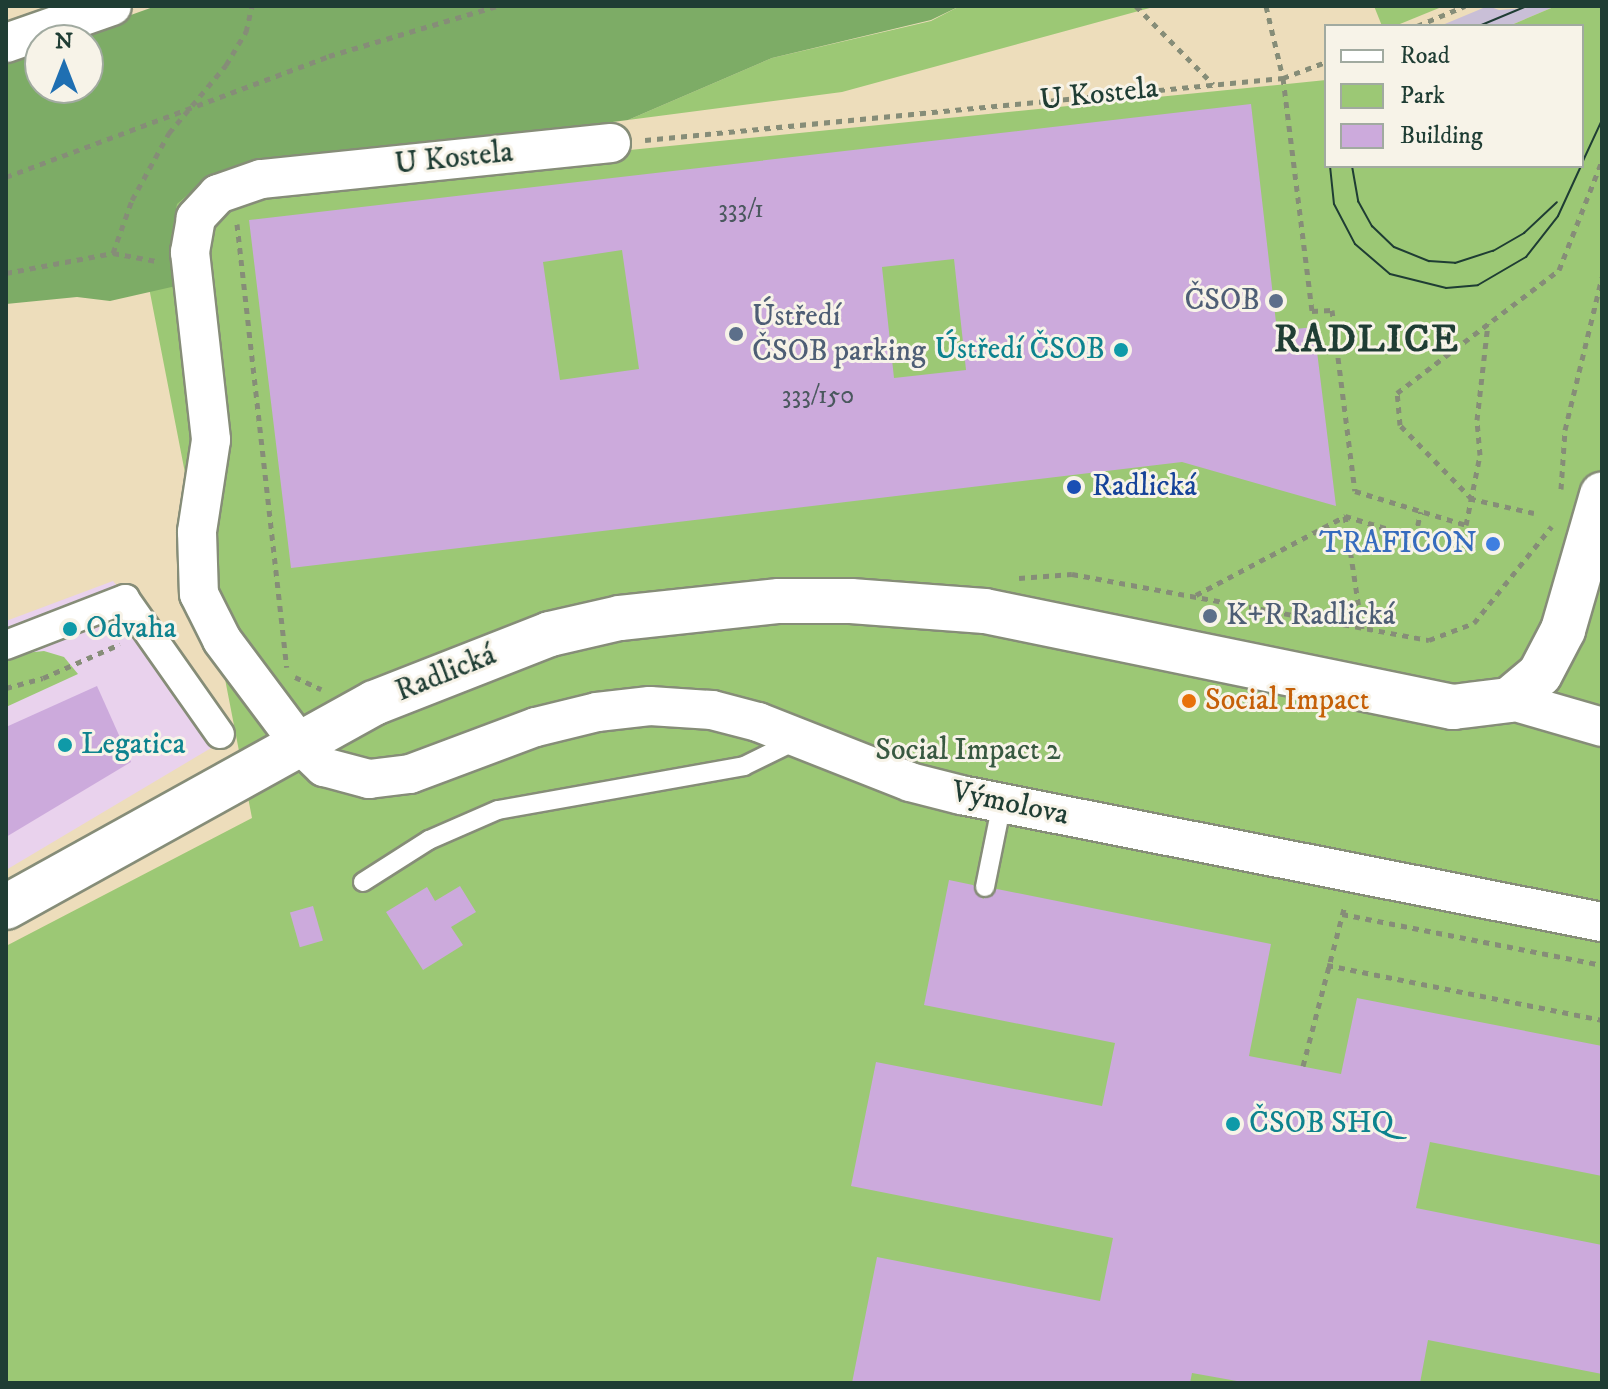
<!DOCTYPE html>
<meta charset="utf-8">
<style>
body{margin:0}
#map{position:relative;width:1608px;height:1389px;overflow:hidden;background:#edddbb;font-family:"IM FELL DW Pica",serif}
div>[style]{position:absolute}
.built>*{inset:0;background:#e9d2ed}
.industrial>*{inset:0;background:#c9bfd7}
.green>*{inset:0;background:#9cc875}
.forest>*{inset:0;background:#7dac66}
.building>*{inset:0;background:#ccaadc;transform-origin:0 0}
.path>*{height:5px;margin-top:-2.5px;transform-origin:0;background:repeating-linear-gradient(90deg,#868d78 0 6px,transparent 0 12px)}
.roads{filter:drop-shadow(2px 0 #868d78) drop-shadow(-2px 0 #868d78) drop-shadow(0 2px #868d78) drop-shadow(0 -2px #868d78)}
.service>*{height:18px;margin:-9px;padding:0 9px;transform-origin:9px;border-radius:9px;background:#fff}
.pedestrian>*{height:28px;margin:-14px;padding:0 14px;transform-origin:14px;border-radius:14px;background:#fff}
.minor>*{height:38px;margin:-19px;padding:0 19px;transform-origin:19px;border-radius:19px;background:#fff}
.secondary>*{height:44px;margin:-22px;padding:0 22px;transform-origin:22px;border-radius:22px;background:#fff}
.tram>*{height:2px;margin:-1px;padding:0 1px;transform-origin:1px;border-radius:1px;background:#1f3d34}
.dots>*{width:22px;height:22px;translate:-50% -50%;box-sizing:border-box;border:4px solid #f7f3e8;border-radius:50%}
span{translate:-50% -50%;white-space:nowrap;text-align:center;line-height:1.15;-webkit-text-stroke:6px #f7f3e8;paint-order:stroke}
.number-label{font-size:26px;color:#4a585e}
.number-label span{-webkit-text-stroke-width:0}
.street-label{font-size:30px;color:#1f3d34}
.service-label{font-size:30px;color:#4e5e75}
.right{translate:-100% -50%;text-align:right}
.left{translate:0 -50%;text-align:left}
.culture-label{font-size:30px;color:#0d838f}
.transit-label{font-size:30px;color:#164399}
.shop-label{font-size:30px;color:#366cbe}
.food-label{font-size:30px;color:#c56008}
.park-label{font-size:30px;color:#385941}
.district-label{font-size:38px;color:#1f3d34;font-weight:700;letter-spacing:2px}
.frame{position:absolute;inset:0;border:8px solid #1f3d34;pointer-events:none}
.legend{position:absolute;left:1324px;top:24px;width:260px;height:144px;box-sizing:border-box;background:#f7f3e8;border:2px solid #a1aaa0;margin:0;padding:10px 14px;list-style:none;font-size:24px;color:#1f3d34}
.legend li{display:flex;align-items:center;gap:16px;height:40px}
.legend b{width:40px;border:2px solid #a1aaa0}
.north{position:absolute;left:24px;top:24px;width:80px;height:80px;box-sizing:border-box;background:#f7f3e8;border:2px solid #a1aaa0;border-radius:50%;rotate:0deg;font-size:22px;font-weight:700;line-height:32px;text-align:center;color:#1f3d34}
.north::after{content:'';display:block;margin:auto;width:28px;height:36px;background:#1f6fb2;clip-path:polygon(50% 0,100% 100%,50% 72%,0 100%)}
</style>
<div id="map">
<div class="built">
<div style="clip-path:polygon(113px 581px,238px 732px,6px 870px,6px 621px)"></div>
</div>
<div class="industrial">
<div style="clip-path:polygon(1488px 6px,1499px 10px,1556px 6px,1509px 26px,1440px 26px)"></div>
</div>
<div class="green">
<div style="clip-path:polygon(960px 6px,1157px 6px,842px 92px,628px 120px,772px 58px,931px 21px)"></div>
<div style="clip-path:polygon(1374px 6px,1444px 6px,1395px 26px,1382px 26px)"></div>
<div style="clip-path:polygon(1556px 6px,1602px 6px,1602px 1383px,6px 1383px,6px 946px,252px 818px,132px 200px,1326px 80px,1326px 166px,1582px 166px,1582px 26px,1509px 26px)"></div>
<div style="clip-path:polygon(44px 651px,64px 657px,78px 674px,6px 707px,6px 655px)"></div>
</div>
<div class="forest">
<div style="clip-path:polygon(156px 6px,960px 6px,931px 20px,772px 58px,628px 120px,212px 174px,177px 204px,171px 238px,176px 286px,110px 301px,77px 297px,6px 304px,6px 60px,40px 48px,40px 88px,88px 88px,88px 40px,61px 40px)"></div>
</div>
<div class="building">
<div style="clip-path:polygon(evenodd,1251px 104px,1277px 331px,1314px 327px,1336px 506px,1182px 462px,291px 568px,249px 220px,1251px 104px,622px 250px,639px 369px,560px 380px,543px 262px,622px 250px,1251px 104px,954px 259px,966px 370px,894px 378px,882px 267px,954px 259px)"></div>
<div style="clip-path:polygon(97px 686px,131px 762px,6px 837px,6px 727px)"></div>
<div style="clip-path:polygon(949px 880px,973px 885px,983px 899px,997px 889px,1271px 944px,1249px 1056px,1341px 1074px,1357px 998px,1602px 1046px,1602px 1176px,1430px 1142px,1416px 1208px,1602px 1245px,1602px 1374px,1428px 1340px,1420px 1383px,1248px 1383px,1192px 1373px,1190px 1383px,852px 1383px,877px 1257px,1100px 1301px,1113px 1238px,851px 1186px,876px 1062px,1102px 1106px,1115px 1043px,924px 1005px)"></div>
<div style="clip-path:polygon(460px 886px,476px 912px,451px 927px,463px 945px,423px 970px,386px 912px,427px 887px,435px 901px)"></div>
<div style="left:313px;top:906px;width:36px;height:24px;rotate:74deg"></div>
</div>
<div class="path">
<div style="left:1136px;top:6px;width:110px;rotate:45.4deg"></div>
<div style="left:1266px;top:6px;width:74px;rotate:76.7deg"></div>
<div style="left:1283px;top:78px;width:235px;rotate:82.9deg"></div>
<div style="left:1312px;top:311px;width:20px;rotate:-3deg"></div>
<div style="left:1332px;top:310px;width:182px;rotate:82.8deg"></div>
<div style="left:1355px;top:491px;width:116px;rotate:17deg"></div>
<div style="left:1466px;top:525px;width:71px;rotate:-78.7deg"></div>
<div style="left:1480px;top:455px;width:35px;rotate:-95deg"></div>
<div style="left:1477px;top:420px;width:97px;rotate:-83.5deg"></div>
<div style="left:1417px;top:26px;width:52px;rotate:-22.6deg"></div>
<div style="left:645px;top:140px;width:641px;rotate:-5.55deg"></div>
<div style="left:1283px;top:78px;width:46px;rotate:-20.4deg"></div>
<div style="left:6px;top:177px;width:345px;rotate:-20.5deg"></div>
<div style="left:329px;top:56px;width:175px;rotate:-16.6deg"></div>
<div style="left:237px;top:224px;width:446px;rotate:83.6deg"></div>
<div style="left:113px;top:253px;width:56px;rotate:-70.3deg"></div>
<div style="left:132px;top:200px;width:77px;rotate:-61.1deg"></div>
<div style="left:169px;top:133px;width:89px;rotate:-50deg"></div>
<div style="left:226px;top:65px;width:39px;rotate:-59deg"></div>
<div style="left:246px;top:32px;width:27px;rotate:-77deg"></div>
<div style="left:6px;top:273px;width:109px;rotate:-10.6deg"></div>
<div style="left:113px;top:253px;width:44px;rotate:10.5deg"></div>
<div style="left:1561px;top:489px;width:59px;rotate:-86.1deg"></div>
<div style="left:1565px;top:430px;width:157px;rotate:-76.4deg"></div>
<div style="left:1534px;top:513px;width:64px;rotate:-167.3deg"></div>
<div style="left:1472px;top:499px;width:103px;rotate:-134.2deg"></div>
<div style="left:1400px;top:425px;width:32px;rotate:-95deg"></div>
<div style="left:1397px;top:393px;width:203px;rotate:-37.2deg"></div>
<div style="left:1559px;top:270px;width:117px;rotate:-68.5deg"></div>
<div style="left:1345px;top:516px;width:114px;rotate:81.4deg"></div>
<div style="left:1019px;top:578px;width:53px;rotate:-4.3deg"></div>
<div style="left:1072px;top:574px;width:363px;rotate:10.5deg"></div>
<div style="left:1429px;top:640px;width:48px;rotate:-20.7deg"></div>
<div style="left:1474px;top:623px;width:124px;rotate:-51.2deg"></div>
<div style="left:1196px;top:595px;width:169px;rotate:-27.9deg"></div>
<div style="left:1345px;top:516px;width:73px;rotate:16.7deg"></div>
<div style="left:1415px;top:537px;width:26px;rotate:-77deg"></div>
<div style="left:295px;top:677px;width:29px;rotate:25deg"></div>
<div style="left:6px;top:688px;width:38px;rotate:-15deg"></div>
<div style="left:43px;top:678px;width:84px;rotate:-23.8deg"></div>
<div style="left:1342px;top:914px;width:265px;rotate:11.1deg"></div>
<div style="left:1327px;top:965px;width:280px;rotate:11.3deg"></div>
<div style="left:1303px;top:1066px;width:166px;rotate:-75.4deg"></div>
</div>
<div class="roads">
<div class="service">
<div style="left:363px;top:882px;width:78px;rotate:-32.5deg"></div>
<div style="left:429px;top:840px;width:75px;rotate:-23.5deg"></div>
<div style="left:498px;top:810px;width:250px;rotate:-10.1deg"></div>
<div style="left:744px;top:766px;width:61px;rotate:-26.1deg"></div>
<div style="left:985px;top:887px;width:86px;rotate:-78.6deg"></div>
</div>
<div class="pedestrian">
<div style="left:6px;top:645px;width:128px;rotate:-21.1deg"></div>
<div style="left:125px;top:599px;width:165px;rotate:54.9deg"></div>
</div>
<div class="minor">
<div style="left:6px;top:43px;width:112px;rotate:-19.2deg"></div>
<div style="left:611px;top:143px;width:352px;rotate:174.1deg"></div>
<div style="left:261px;top:179px;width:46px;rotate:160.8deg"></div>
<div style="left:218px;top:194px;width:33px;rotate:133deg"></div>
<div style="left:196px;top:218px;width:35px;rotate:100deg"></div>
<div style="left:190px;top:252px;width:189px;rotate:83.6deg"></div>
<div style="left:211px;top:440px;width:93px;rotate:98.7deg"></div>
<div style="left:197px;top:532px;width:62px;rotate:88.2deg"></div>
<div style="left:199px;top:594px;width:51px;rotate:63.4deg"></div>
<div style="left:222px;top:640px;width:129px;rotate:53.2deg"></div>
<div style="left:299px;top:743px;width:35px;rotate:44deg"></div>
<div style="left:324px;top:767px;width:47px;rotate:14.9deg"></div>
<div style="left:369px;top:779px;width:41px;rotate:-7deg"></div>
<div style="left:410px;top:774px;width:134px;rotate:-20.5deg"></div>
<div style="left:536px;top:727px;width:63px;rotate:-13.8deg"></div>
<div style="left:597px;top:712px;width:53px;rotate:-6.5deg"></div>
<div style="left:650px;top:706px;width:62px;rotate:3.7deg"></div>
<div style="left:712px;top:710px;width:48px;rotate:14.6deg"></div>
<div style="left:758px;top:722px;width:163px;rotate:21.5deg"></div>
<div style="left:910px;top:782px;width:53px;rotate:14.3deg"></div>
<div style="left:961px;top:795px;width:653px;rotate:11.21deg"></div>
<div style="left:1509px;top:700px;width:97px;rotate:16.2deg"></div>
</div>
<div class="secondary">
<div style="left:6px;top:907px;width:421px;rotate:-29deg"></div>
<div style="left:374px;top:703px;width:189px;rotate:-21.4deg"></div>
<div style="left:550px;top:634px;width:72px;rotate:-12.9deg"></div>
<div style="left:620px;top:618px;width:160px;rotate:-6.1deg"></div>
<div style="left:779px;top:601px;width:72px"></div>
<div style="left:851px;top:601px;width:134px;rotate:4.3deg"></div>
<div style="left:985px;top:611px;width:478px;rotate:11.6deg"></div>
<div style="left:1453px;top:707px;width:56px;rotate:-7.1deg"></div>
<div style="left:1509px;top:700px;width:40px;rotate:-40deg"></div>
<div style="left:1540px;top:674px;width:50px;rotate:-62.4deg"></div>
<div style="left:1563px;top:630px;width:141px;rotate:-73.9deg"></div>
</div>
</div>
<div class="tram">
<div style="left:1479px;top:26px;width:52px;rotate:-22.6deg"></div>
<div style="left:1582px;top:163px;width:47px;rotate:-65.1deg"></div>
<div style="left:1330px;top:166px;width:38px;rotate:84deg"></div>
<div style="left:1334px;top:204px;width:45px;rotate:62.3deg"></div>
<div style="left:1355px;top:244px;width:46px;rotate:40.6deg"></div>
<div style="left:1390px;top:274px;width:58px;rotate:14deg"></div>
<div style="left:1446px;top:288px;width:32px;rotate:-5deg"></div>
<div style="left:1478px;top:285px;width:56px;rotate:-30.3deg"></div>
<div style="left:1526px;top:257px;width:52px;rotate:-52deg"></div>
<div style="left:1558px;top:216px;width:55px;rotate:-65.3deg"></div>
<div style="left:1352px;top:166px;width:36px;rotate:80deg"></div>
<div style="left:1358px;top:201px;width:29px;rotate:61deg"></div>
<div style="left:1372px;top:226px;width:30px;rotate:44deg"></div>
<div style="left:1394px;top:247px;width:38px;rotate:22deg"></div>
<div style="left:1429px;top:261px;width:26px;rotate:4deg"></div>
<div style="left:1455px;top:263px;width:40px;rotate:-18deg"></div>
<div style="left:1493px;top:251px;width:36px;rotate:-30deg"></div>
<div style="left:1524px;top:233px;width:45px;rotate:-43.2deg"></div>
</div>
<div class="dots">
<div style="left:1276px;top:301px;background:#5c6f8a"></div>
<div style="left:736px;top:334px;background:#5c6f8a"></div>
<div style="left:1121px;top:350px;background:#0f9aa8"></div>
<div style="left:1074px;top:487px;background:#1a4fb4"></div>
<div style="left:1493px;top:544px;background:#3f7fe0"></div>
<div style="left:1210px;top:616px;background:#5c6f8a"></div>
<div style="left:70px;top:629px;background:#0f9aa8"></div>
<div style="left:1189px;top:701px;background:#e8710a"></div>
<div style="left:65px;top:745px;background:#0f9aa8"></div>
<div style="left:1233px;top:1124px;background:#0f9aa8"></div>
</div>
<div class="number-label">
<span style="left:741px;top:210px">333/1</span>
<span style="left:818px;top:396px">333/150</span>
</div>
<div class="street-label">
<span style="left:1099px;top:95px;rotate:-6deg">U Kostela</span>
<span style="left:454px;top:159px;rotate:-6deg">U Kostela</span>
<span style="left:446px;top:674px;rotate:-22deg">Radlická</span>
<span style="left:1010px;top:804px;rotate:12deg">Výmolova</span>
</div>
<div class="service-label">
<span class="right" style="left:1260px;top:301px">ČSOB</span>
<span class="left" style="left:752px;top:334px">Ústředí<br>ČSOB parking</span>
<span class="left" style="left:1226px;top:616px">K+R Radlická</span>
</div>
<div class="culture-label">
<span class="right" style="left:1105px;top:350px">Ústředí ČSOB</span>
<span class="left" style="left:86px;top:629px">Odvaha</span>
<span class="left" style="left:81px;top:745px">Legatica</span>
<span class="left" style="left:1249px;top:1124px">ČSOB SHQ</span>
</div>
<div class="transit-label">
<span class="left" style="left:1092px;top:487px">Radlická</span>
</div>
<div class="shop-label">
<span class="right" style="left:1477px;top:544px">TRAFICON</span>
</div>
<div class="food-label">
<span class="left" style="left:1205px;top:701px">Social Impact</span>
</div>
<div class="park-label">
<span style="left:968px;top:751px">Social Impact 2</span>
</div>
<div class="district-label">
<span style="left:1367px;top:341px">RADLICE</span>
</div>
<div class="frame"></div>
<ul class="legend">
<li><b style="height:10px;background:#fff"></b>Road</li>
<li><b style="height:22px;background:#9cc875"></b>Park</li>
<li><b style="height:22px;background:#ccaadc"></b>Building</li>
</ul>
<div class="north">N</div>
</div>
